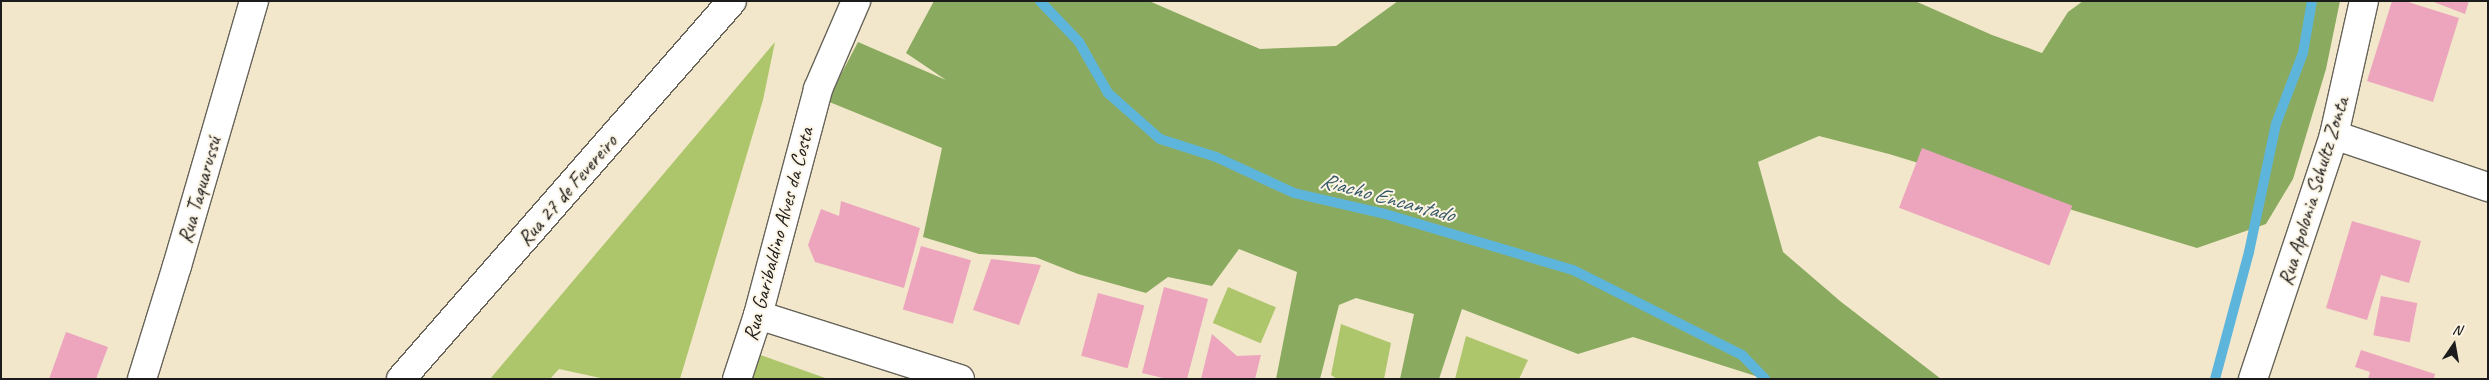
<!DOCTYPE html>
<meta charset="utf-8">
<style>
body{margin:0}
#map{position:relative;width:2489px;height:380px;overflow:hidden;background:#f2e7cb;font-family:Caveat,sans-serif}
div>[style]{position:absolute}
.green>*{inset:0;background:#aec66b;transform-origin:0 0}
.forest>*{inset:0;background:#8aab5f}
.stream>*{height:10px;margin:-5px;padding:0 5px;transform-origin:5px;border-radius:5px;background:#5eb5db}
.building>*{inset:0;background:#eca5bd;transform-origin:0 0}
.roads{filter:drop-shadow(1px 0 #676359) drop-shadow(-1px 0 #676359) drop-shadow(0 1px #676359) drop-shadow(0 -1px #676359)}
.minor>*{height:28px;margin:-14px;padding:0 14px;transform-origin:14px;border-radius:14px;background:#fff}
.major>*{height:28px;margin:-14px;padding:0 14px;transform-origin:14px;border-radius:14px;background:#fff}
span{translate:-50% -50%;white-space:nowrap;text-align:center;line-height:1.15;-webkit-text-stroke:4px #fcf5e5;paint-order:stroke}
.street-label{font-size:21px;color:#1c1c1c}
.water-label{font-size:22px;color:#365968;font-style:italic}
.frame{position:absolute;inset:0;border:2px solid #1c1c1c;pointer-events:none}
.north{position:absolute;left:2429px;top:320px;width:50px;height:50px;-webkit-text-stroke:4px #fcf5e5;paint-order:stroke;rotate:12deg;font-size:14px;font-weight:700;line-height:20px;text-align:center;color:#1c1c1c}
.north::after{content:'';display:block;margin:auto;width:18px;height:22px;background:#1c1c1c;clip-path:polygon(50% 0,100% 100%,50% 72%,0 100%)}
</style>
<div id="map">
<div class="green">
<div style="clip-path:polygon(775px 42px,763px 100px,680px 379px,605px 379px,559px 369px,550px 379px,490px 379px)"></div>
<div style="left:1228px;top:287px;width:52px;height:39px;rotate:23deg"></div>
<div style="clip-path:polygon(1341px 324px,1391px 343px,1384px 379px,1337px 379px,1331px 375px)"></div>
<div style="clip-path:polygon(1466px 336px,1528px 360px,1519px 379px,1455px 379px)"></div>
<div style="clip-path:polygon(758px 354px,828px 379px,749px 379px)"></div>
</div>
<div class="forest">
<div style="clip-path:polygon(934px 1px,1149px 1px,1260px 49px,1336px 46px,1398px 1px,1915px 1px,1992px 35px,2042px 53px,2068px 12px,2083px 1px,2340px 1px,2326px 69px,2293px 179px,2266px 224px,2197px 248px,1889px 154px,1819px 136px,1758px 162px,1783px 252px,1840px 301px,1941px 379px,1765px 379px,1633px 337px,1578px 354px,1462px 309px,1439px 379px,1400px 379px,1414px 314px,1356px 298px,1339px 305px,1320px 379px,1276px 379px,1297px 272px,1239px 249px,1212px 286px,1168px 277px,1146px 293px,1078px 274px,1035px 257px,979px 254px,923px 237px,942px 148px,827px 101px,858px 42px,946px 80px,906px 53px)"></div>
</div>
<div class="stream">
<div style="left:1040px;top:1px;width:57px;rotate:46.4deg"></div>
<div style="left:1079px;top:42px;width:59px;rotate:60.4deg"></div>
<div style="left:1108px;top:93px;width:69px;rotate:41.5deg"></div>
<div style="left:1160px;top:139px;width:59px;rotate:17.8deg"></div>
<div style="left:1216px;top:157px;width:86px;rotate:24.8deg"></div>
<div style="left:1294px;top:193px;width:93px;rotate:13deg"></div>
<div style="left:1385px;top:214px;width:196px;rotate:16.6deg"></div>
<div style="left:1573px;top:270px;width:189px;rotate:26.7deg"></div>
<div style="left:1742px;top:355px;width:33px;rotate:46deg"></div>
<div style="left:2215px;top:379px;width:131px;rotate:-75deg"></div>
<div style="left:2249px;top:252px;width:131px;rotate:-78.1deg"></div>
<div style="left:2276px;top:124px;width:76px;rotate:-69.2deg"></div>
<div style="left:2303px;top:53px;width:53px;rotate:-80.2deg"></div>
</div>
<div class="building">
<div style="clip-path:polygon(2392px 1px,2405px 1px,2459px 18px,2433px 102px,2367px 81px)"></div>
<div style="clip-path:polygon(2431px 1px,2469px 1px,2465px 14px)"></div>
<div style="left:1922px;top:148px;width:161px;height:64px;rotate:21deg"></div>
<div style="clip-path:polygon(841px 201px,920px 228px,904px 288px,815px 262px,808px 245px,821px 209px,839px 216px)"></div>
<div style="clip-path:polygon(2352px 221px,2421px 241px,2409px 283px,2381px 275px,2367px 320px,2326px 308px)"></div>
<div style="left:921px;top:246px;width:52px;height:66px;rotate:16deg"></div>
<div style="clip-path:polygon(991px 259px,1041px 265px,1019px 325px,973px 310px)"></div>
<div style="clip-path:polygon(1164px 287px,1208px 299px,1187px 379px,1167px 379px,1142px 373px)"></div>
<div style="left:1098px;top:293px;width:48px;height:65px;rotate:15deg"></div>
<div style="left:2381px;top:296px;width:37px;height:40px;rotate:11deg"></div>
<div style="clip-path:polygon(66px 332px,108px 347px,96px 379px,49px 379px)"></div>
<div style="clip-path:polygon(1212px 334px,1237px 356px,1261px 355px,1255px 379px,1201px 379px)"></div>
<div style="clip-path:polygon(2361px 350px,2435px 374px,2434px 379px,2368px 379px,2370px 372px,2355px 367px)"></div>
</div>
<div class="roads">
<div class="minor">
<div style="left:2334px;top:135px;width:163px;rotate:18.7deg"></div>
<div style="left:758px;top:315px;width:212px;rotate:17.6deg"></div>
<div style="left:142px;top:379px;width:118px;rotate:-72.8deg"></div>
<div style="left:177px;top:266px;width:276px;rotate:-73.8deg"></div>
<div style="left:737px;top:379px;width:67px;rotate:-71.8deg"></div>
<div style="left:758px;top:315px;width:234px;rotate:-75.1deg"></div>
<div style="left:818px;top:89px;width:96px;rotate:-66.6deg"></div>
<div style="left:2253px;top:379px;width:257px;rotate:-71.6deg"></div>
<div style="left:2334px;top:135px;width:137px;rotate:-77.4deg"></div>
</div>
<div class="major">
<div style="left:401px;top:379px;width:502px;rotate:-48.79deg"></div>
</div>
</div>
<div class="street-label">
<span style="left:199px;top:190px;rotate:-74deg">Rua Taquarussú</span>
<span style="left:567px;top:190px;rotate:-49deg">Rua 27 de Fevereiro</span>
<span style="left:2313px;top:191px;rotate:-73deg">Rua Apolonia Schultz Zonta</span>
<span style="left:778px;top:234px;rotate:-75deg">Rua Garibaldino Alves da Costa</span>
</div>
<div class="water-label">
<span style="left:1387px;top:198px;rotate:15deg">Riacho Encantado</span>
</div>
<div class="frame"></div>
<div class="north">N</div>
</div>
